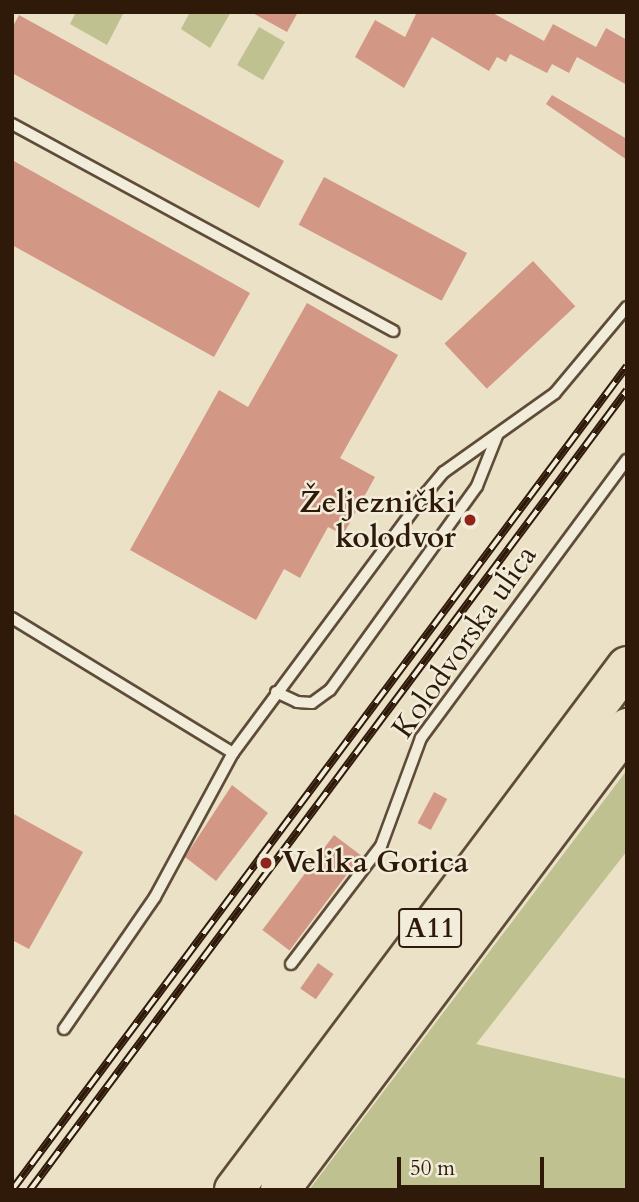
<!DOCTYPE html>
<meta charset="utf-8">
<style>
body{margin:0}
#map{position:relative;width:639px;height:1202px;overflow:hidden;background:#ebe1c6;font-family:Cardo,serif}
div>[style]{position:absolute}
.green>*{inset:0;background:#bfc190;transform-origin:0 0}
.building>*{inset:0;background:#d39885;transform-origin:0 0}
.roads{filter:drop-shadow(2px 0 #5e4c38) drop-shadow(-2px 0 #5e4c38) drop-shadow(0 2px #5e4c38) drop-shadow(0 -2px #5e4c38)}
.service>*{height:10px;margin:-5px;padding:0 5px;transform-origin:5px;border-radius:5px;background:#f2ecda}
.motorway>*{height:38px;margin:-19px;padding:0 19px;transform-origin:19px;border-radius:19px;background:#ebe1c6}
.rail>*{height:8px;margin-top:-4px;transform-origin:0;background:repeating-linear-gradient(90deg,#f2ecda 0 16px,#2f1a09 0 32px);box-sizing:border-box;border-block:2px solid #2f1a09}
.dots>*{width:19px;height:19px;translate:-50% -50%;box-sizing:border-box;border:4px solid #f2ecda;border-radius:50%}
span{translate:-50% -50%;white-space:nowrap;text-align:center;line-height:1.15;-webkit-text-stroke:5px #f2ecda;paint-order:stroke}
.shield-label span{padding:2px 5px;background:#f2ecda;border:2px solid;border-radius:5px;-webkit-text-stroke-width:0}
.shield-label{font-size:28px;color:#2f1a09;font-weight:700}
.poi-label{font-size:30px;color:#2f1a09;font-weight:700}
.right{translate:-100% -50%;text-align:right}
.left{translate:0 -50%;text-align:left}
.street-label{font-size:30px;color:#2f1a09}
.frame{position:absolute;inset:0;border:14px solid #2f1a09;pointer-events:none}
.scale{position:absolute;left:397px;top:1157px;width:147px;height:32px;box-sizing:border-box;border:4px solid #2f1a09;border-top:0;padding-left:9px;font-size:21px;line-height:24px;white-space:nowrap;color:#2f1a09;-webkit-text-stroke:5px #f2ecda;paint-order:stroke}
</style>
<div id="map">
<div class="green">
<div style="clip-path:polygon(76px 12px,124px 12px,107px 45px,70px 24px)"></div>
<div style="clip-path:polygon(190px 12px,231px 12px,210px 48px,181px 29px)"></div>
<div style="left:259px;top:27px;width:30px;height:44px;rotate:30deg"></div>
<div style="clip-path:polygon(627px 770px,627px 851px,476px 1044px,627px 1079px,627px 1190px,309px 1190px)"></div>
</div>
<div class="building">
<div style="clip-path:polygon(251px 12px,298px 12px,287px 32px)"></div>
<div style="clip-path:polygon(417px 12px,491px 12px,544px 41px,553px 24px,596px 47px,606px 28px,627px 40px,627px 85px,577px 57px,569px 73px,552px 64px,547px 73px,510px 54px,506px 62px,497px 57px,489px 71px,432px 37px,404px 88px,355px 57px,375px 20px,405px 37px)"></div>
<div style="clip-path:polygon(19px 15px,284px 161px,259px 208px,12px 73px,12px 28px)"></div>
<div style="clip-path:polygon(552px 95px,627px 139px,627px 160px,546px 104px)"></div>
<div style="clip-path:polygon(12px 160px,250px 293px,214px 357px,12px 245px)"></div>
<div style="left:324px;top:177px;width:162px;height:54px;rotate:28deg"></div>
<div style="left:533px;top:261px;width:62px;height:121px;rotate:47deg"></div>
<div style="clip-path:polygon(307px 303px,398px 355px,340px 458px,375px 477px,343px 535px,328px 527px,300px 578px,284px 569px,256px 620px,130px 550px,219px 390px,248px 407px)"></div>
<div style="clip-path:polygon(232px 785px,268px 813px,216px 881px,185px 857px)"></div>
<div style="left:434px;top:792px;width:15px;height:35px;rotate:28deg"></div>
<div style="clip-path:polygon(12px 813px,83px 852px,29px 949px,12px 940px)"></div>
<div style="left:334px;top:835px;width:34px;height:119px;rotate:37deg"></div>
<div style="left:318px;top:963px;width:19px;height:31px;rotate:35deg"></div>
</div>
<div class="roads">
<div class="service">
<div style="left:12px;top:124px;width:434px;rotate:28.5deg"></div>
<div style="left:12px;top:618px;width:259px;rotate:31.4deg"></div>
<div style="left:276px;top:692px;width:23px;rotate:25deg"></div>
<div style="left:297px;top:702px;width:15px;rotate:4deg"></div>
<div style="left:312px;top:703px;width:22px;rotate:-36deg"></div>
<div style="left:330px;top:690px;width:251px;rotate:-54.2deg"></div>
<div style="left:477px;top:486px;width:54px;rotate:-68.2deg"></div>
<div style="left:291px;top:964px;width:148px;rotate:-52.7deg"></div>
<div style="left:381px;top:846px;width:115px;rotate:-69.7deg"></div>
<div style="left:421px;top:738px;width:346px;rotate:-53.5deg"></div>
<div style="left:64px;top:1029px;width:160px;rotate:-55.4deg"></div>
<div style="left:155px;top:897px;width:164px;rotate:-61.6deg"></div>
<div style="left:233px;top:753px;width:325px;rotate:-53.4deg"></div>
<div style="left:427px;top:492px;width:26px;rotate:-50deg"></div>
<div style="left:444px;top:472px;width:136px;rotate:-35.4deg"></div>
<div style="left:555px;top:393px;width:112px;rotate:-50.1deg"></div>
</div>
<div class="motorway">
<div style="left:234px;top:1190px;width:655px;rotate:-53.13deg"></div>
<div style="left:280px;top:1190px;width:578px;rotate:-53.09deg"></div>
</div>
</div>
<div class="rail">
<div style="left:12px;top:1190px;width:1028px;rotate:-53.26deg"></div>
<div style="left:30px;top:1190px;width:998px;rotate:-53.27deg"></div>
</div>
<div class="dots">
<div style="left:470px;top:520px;background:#8f2418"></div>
<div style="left:266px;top:863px;background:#8f2418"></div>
</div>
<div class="shield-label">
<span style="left:430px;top:928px">A11</span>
</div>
<div class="poi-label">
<span class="right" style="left:456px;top:520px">Željeznički<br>kolodvor</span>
<span class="left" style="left:282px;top:863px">Velika Gorica</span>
</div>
<div class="street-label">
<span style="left:465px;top:642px;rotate:-55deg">Kolodvorska ulica</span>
</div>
<div class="frame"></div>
<div class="scale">50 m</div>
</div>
